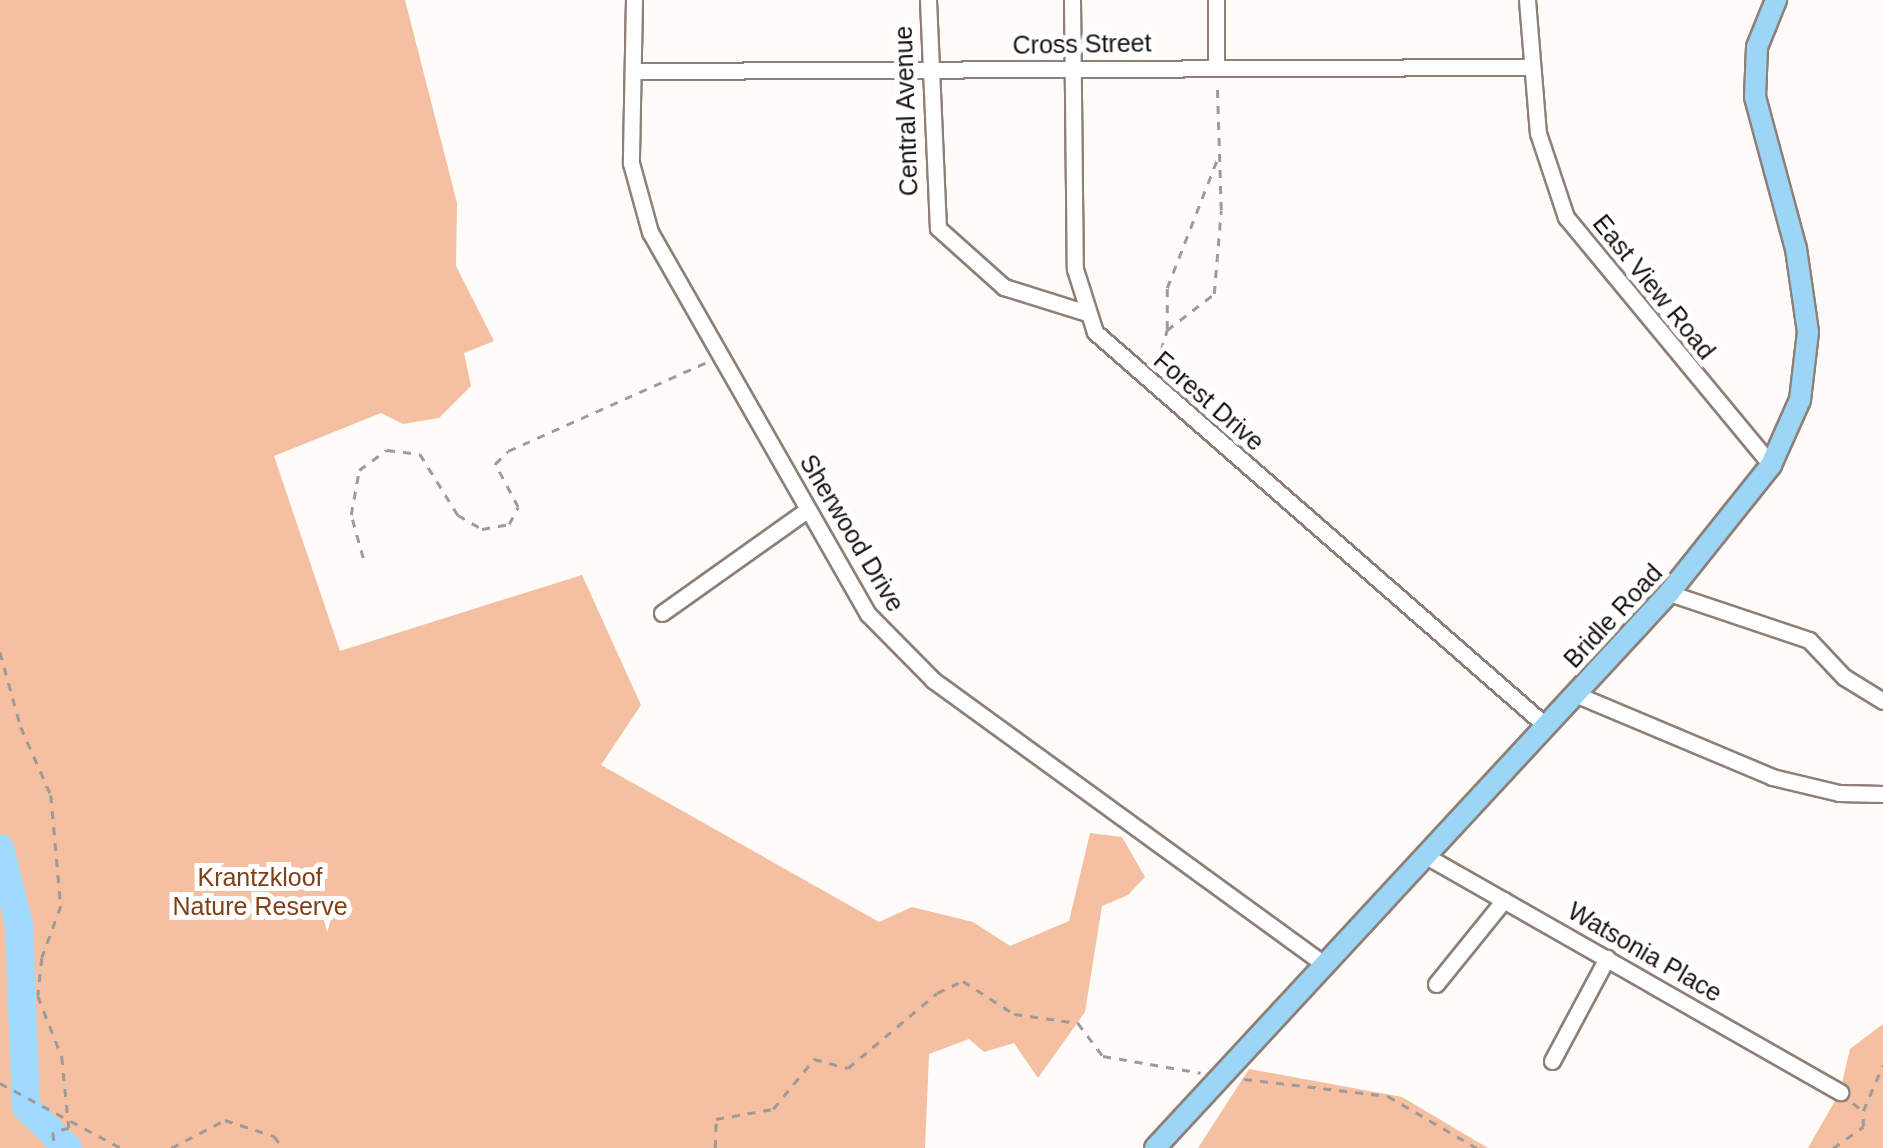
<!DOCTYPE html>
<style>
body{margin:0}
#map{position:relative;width:1883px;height:1148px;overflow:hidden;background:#fefbf9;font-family:Helvetica,sans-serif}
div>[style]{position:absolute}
.green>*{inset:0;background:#f5bfa1}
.river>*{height:28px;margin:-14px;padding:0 14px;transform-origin:14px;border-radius:14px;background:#9fdafe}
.path>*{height:2.5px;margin-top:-1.25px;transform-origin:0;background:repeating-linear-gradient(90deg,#9e9a97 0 8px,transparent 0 16px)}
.roads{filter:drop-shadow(2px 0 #8e8079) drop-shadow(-2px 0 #8e8079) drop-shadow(0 2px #8e8079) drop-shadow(0 -2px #8e8079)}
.minor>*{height:15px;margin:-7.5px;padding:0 7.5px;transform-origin:7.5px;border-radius:7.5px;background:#fff}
.major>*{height:20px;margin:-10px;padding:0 10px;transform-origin:10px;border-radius:10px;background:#9cd6f6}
span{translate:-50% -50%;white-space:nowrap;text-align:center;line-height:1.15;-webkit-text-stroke:10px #fff;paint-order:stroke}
.street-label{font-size:25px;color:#17120f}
.park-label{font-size:25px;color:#804017}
</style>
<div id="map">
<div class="green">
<div style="clip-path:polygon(0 0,405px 0,457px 203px,456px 266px,494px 341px,464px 353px,471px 386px,439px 418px,403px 424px,381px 413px,274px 456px,340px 651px,582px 575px,641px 705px,601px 765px,879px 922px,912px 907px,973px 922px,1010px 946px,1069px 921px,1090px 833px,1122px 837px,1145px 877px,1128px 895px,1102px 906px,1085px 1012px,1038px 1078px,1014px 1043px,984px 1052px,969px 1039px,929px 1054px,925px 1148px,0 1148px)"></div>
<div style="clip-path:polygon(1883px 1024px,1883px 1148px,1808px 1148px,1840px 1092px,1850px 1049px)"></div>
<div style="clip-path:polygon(1249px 1069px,1402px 1097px,1488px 1148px,1198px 1148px)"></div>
</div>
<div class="river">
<div style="left:0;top:848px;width:79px;rotate:76.1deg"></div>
<div style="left:19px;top:925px;width:182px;rotate:87.8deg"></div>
<div style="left:26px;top:1107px;width:59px;rotate:44.3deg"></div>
</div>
<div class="path">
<div style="left:1167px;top:329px;width:41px;rotate:-90deg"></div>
<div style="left:1167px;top:288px;width:141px;rotate:-68.7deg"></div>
<div style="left:1156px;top:366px;width:38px;rotate:-73deg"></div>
<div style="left:1167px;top:330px;width:59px;rotate:-37.5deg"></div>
<div style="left:1214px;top:294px;width:84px;rotate:-85.2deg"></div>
<div style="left:1221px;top:210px;width:126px;rotate:-91.8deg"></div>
<div style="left:363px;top:558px;width:45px;rotate:-105.6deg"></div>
<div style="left:351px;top:515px;width:46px;rotate:-79.9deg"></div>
<div style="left:359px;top:470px;width:34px;rotate:-36deg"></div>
<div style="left:387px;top:450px;width:33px;rotate:7deg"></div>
<div style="left:420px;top:454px;width:72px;rotate:58.1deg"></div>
<div style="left:458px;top:515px;width:28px;rotate:30deg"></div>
<div style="left:482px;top:529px;width:27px;rotate:-10deg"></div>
<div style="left:509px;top:524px;width:19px;rotate:-62deg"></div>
<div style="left:518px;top:507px;width:49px;rotate:-118.1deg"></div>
<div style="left:495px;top:464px;width:18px;rotate:-45deg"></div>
<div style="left:508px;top:451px;width:220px;rotate:-24.1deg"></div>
<div style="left:0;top:652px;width:78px;rotate:74.4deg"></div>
<div style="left:21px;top:727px;width:74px;rotate:66.2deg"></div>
<div style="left:51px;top:795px;width:111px;rotate:84.9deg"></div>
<div style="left:61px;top:906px;width:55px;rotate:110.1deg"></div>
<div style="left:42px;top:958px;width:38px;rotate:96deg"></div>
<div style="left:38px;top:996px;width:66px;rotate:68.5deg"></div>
<div style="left:62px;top:1057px;width:71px;rotate:84.4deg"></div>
<div style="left:69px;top:1128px;width:17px;rotate:163deg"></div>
<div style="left:53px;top:1133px;width:15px;rotate:82deg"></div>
<div style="left:1244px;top:1079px;width:145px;rotate:6.7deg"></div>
<div style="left:1388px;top:1096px;width:103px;rotate:30.3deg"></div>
<div style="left:0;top:1083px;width:137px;rotate:28.2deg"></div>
<div style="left:1853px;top:1103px;width:13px;rotate:39deg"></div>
<div style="left:1863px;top:1111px;width:50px;rotate:-66.5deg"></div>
<div style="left:171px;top:1148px;width:61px;rotate:-27.4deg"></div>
<div style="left:225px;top:1120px;width:52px;rotate:18.1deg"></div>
<div style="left:274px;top:1136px;width:15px;rotate:53deg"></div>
<div style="left:715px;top:1148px;width:29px;rotate:-88deg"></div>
<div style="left:716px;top:1119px;width:58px;rotate:-10deg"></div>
<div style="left:773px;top:1109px;width:65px;rotate:-50.6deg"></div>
<div style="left:814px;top:1059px;width:35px;rotate:15deg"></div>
<div style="left:848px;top:1068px;width:116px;rotate:-40.1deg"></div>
<div style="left:937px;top:993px;width:29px;rotate:-25deg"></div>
<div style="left:963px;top:981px;width:61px;rotate:32.9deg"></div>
<div style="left:1014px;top:1014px;width:65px;rotate:8deg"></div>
<div style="left:1078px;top:1023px;width:41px;rotate:52.9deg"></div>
<div style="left:1103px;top:1056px;width:99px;rotate:9.8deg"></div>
<div style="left:1833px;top:1148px;width:37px;rotate:-35deg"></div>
<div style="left:1863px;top:1127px;width:16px;rotate:-90deg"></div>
</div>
<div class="roads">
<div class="minor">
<div style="left:634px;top:0;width:163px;rotate:91.1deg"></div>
<div style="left:631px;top:163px;width:72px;rotate:74.6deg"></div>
<div style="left:650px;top:232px;width:440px;rotate:60.3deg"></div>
<div style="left:868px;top:614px;width:93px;rotate:45.4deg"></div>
<div style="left:933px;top:680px;width:485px;rotate:36deg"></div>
<div style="left:928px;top:0;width:228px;rotate:87.5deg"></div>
<div style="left:938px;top:228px;width:89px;rotate:41.8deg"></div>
<div style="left:1004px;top:287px;width:84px;rotate:17.4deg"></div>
<div style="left:1072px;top:0;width:269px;rotate:89.4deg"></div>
<div style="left:1075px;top:269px;width:66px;rotate:72.4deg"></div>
<div style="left:1095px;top:332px;width:599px;rotate:41.14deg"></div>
<div style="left:1527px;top:0;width:133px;rotate:85.3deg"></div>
<div style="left:1538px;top:133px;width:89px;rotate:71.6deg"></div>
<div style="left:1566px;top:217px;width:322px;rotate:50.4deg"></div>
<div style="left:1216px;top:67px;width:67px;rotate:-90deg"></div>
<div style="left:634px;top:71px;width:897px;rotate:-0.26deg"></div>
<div style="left:1669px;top:593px;width:148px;rotate:18.6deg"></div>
<div style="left:1809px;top:640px;width:51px;rotate:46.6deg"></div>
<div style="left:1844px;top:677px;width:46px;rotate:31.6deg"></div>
<div style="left:662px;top:613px;width:178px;rotate:-35.4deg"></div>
<div style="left:1575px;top:694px;width:214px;rotate:22.8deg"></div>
<div style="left:1772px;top:777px;width:69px;rotate:13.4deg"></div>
<div style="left:1839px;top:793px;width:44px;rotate:1.3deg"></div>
<div style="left:1426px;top:856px;width:477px;rotate:29.7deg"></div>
<div style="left:1436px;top:984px;width:108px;rotate:-51deg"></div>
<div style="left:1552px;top:1061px;width:117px;rotate:-61.9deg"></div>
</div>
<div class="major">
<div style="left:1155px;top:1148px;width:756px;rotate:-47.2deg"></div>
<div style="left:1669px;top:593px;width:164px;rotate:-51.4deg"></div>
<div style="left:1771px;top:465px;width:71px;rotate:-66deg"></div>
<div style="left:1800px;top:400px;width:68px;rotate:-83.3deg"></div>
<div style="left:1808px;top:332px;width:84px;rotate:-98.2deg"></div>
<div style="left:1796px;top:249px;width:157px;rotate:-105.1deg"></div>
<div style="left:1755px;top:97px;width:50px;rotate:-87.7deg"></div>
<div style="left:1757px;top:47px;width:51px;rotate:-68deg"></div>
</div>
</div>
<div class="street-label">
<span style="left:1082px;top:44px;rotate:-1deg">Cross Street</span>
<span style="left:906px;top:111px;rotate:-92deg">Central Avenue</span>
<span style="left:1654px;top:287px;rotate:51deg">East View Road</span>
<span style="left:1209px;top:401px;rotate:41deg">Forest Drive</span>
<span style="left:852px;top:533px;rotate:59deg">Sherwood Drive</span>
<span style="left:1613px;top:616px;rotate:-47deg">Bridle Road</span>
<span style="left:1645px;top:952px;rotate:30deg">Watsonia Place</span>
</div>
<div class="park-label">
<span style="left:260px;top:892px">Krantzkloof<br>Nature Reserve</span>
</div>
</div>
